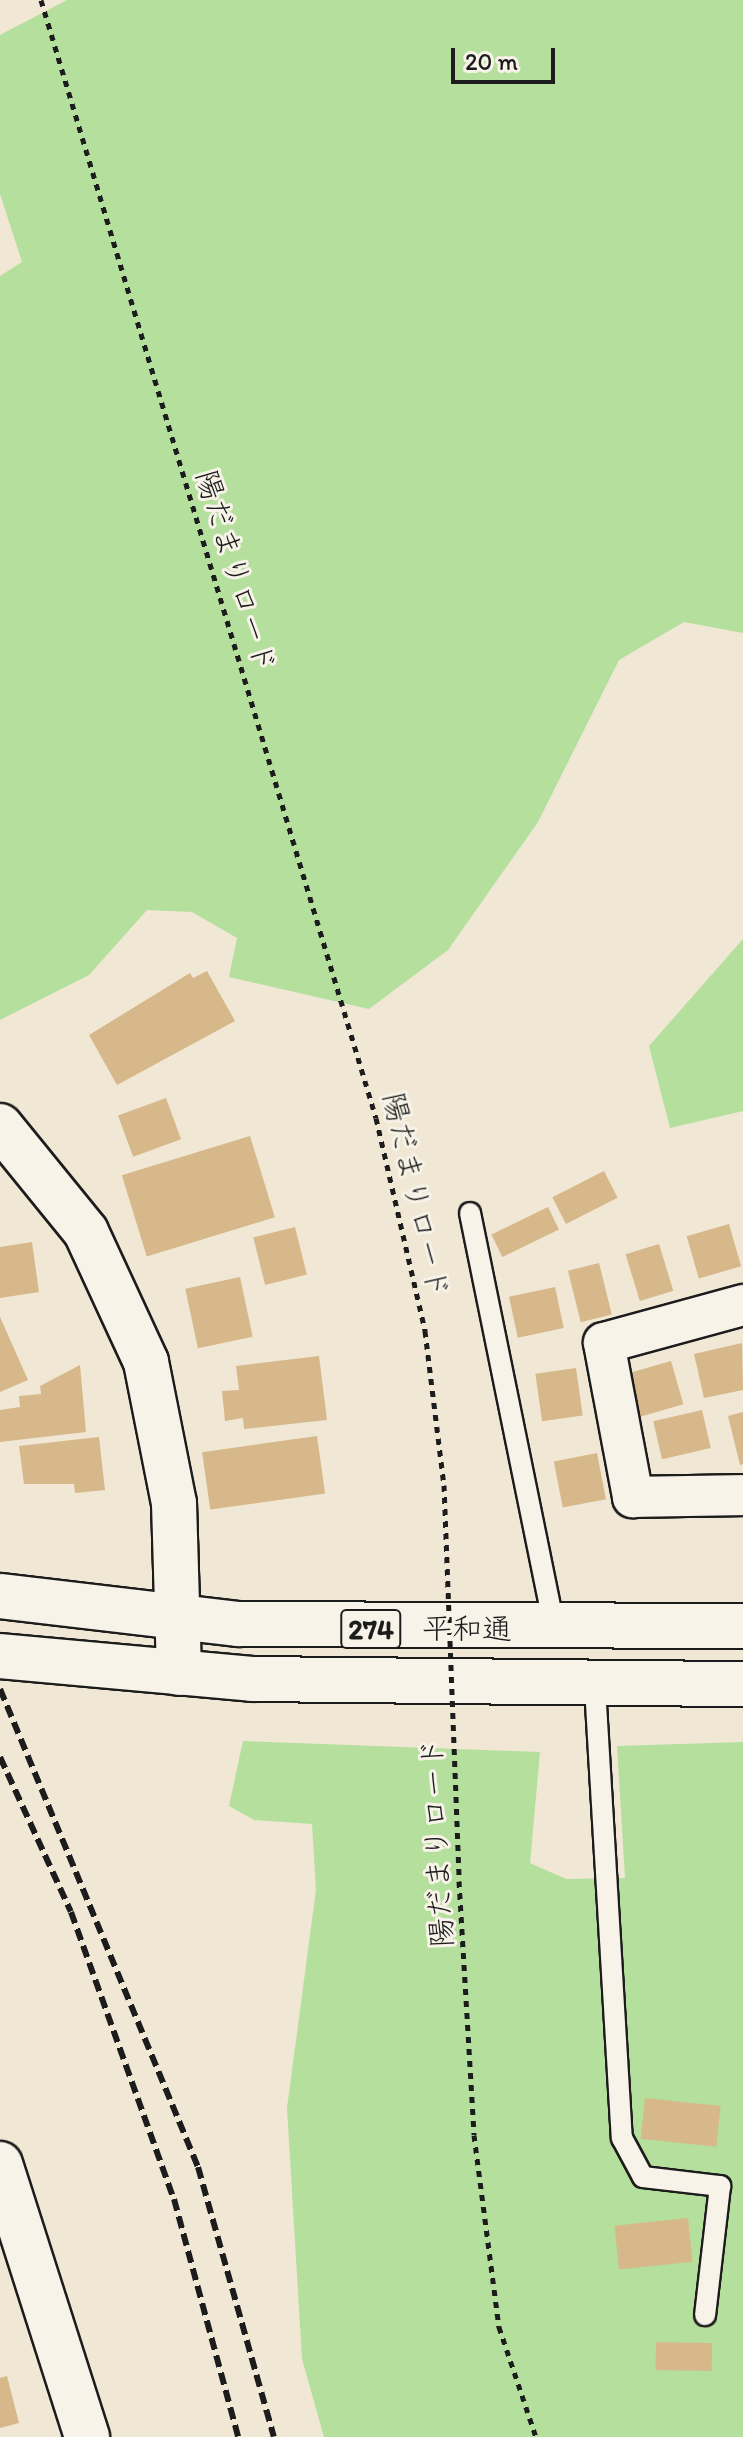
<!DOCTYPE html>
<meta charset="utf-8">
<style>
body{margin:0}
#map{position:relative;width:743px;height:2437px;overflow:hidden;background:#f0e7d5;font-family:Itim,"Klee One",sans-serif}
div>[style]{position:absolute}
.green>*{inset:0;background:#b4df9d}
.building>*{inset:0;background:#d6b88a;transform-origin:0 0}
.path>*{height:5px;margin-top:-2.5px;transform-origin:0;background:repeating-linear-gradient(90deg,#1c1c1c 0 6px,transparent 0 12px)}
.roads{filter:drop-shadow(2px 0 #1c1c1c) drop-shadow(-2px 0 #1c1c1c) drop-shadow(0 2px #1c1c1c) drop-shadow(0 -2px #1c1c1c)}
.service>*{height:20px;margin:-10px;padding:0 10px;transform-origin:10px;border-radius:10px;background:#f7f3e8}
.minor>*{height:40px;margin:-20px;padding:0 20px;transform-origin:20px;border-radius:20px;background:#f7f3e8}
.tertiary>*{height:44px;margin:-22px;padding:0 22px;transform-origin:22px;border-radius:22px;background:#f7f3e8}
.trunk>*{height:44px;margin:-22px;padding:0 22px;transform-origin:22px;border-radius:22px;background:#f7f3e8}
.rail>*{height:6px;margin-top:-3px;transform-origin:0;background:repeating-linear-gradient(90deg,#1c1c1c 0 12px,transparent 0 18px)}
.path-bridge>*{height:5px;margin-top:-2.5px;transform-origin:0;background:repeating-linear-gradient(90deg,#1c1c1c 0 6px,transparent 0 12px)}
span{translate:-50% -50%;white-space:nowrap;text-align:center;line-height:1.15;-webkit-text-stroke:6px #f7f3e8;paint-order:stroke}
.shield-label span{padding:2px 6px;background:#f7f3e8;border:2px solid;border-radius:6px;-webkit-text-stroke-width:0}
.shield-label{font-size:28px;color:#1c1c1c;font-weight:700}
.street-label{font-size:30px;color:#1c1c1c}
.scale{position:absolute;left:451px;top:48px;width:104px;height:36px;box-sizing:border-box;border:4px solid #1c1c1c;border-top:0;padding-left:10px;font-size:24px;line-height:28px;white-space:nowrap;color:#1c1c1c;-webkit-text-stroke:6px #f7f3e8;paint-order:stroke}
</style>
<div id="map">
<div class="green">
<div style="clip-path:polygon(67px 0,743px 0,743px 633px,684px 622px,619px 660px,538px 822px,448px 950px,369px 1009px,229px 977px,237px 938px,192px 912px,147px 910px,89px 975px,0 1020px,0 276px,22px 262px,0 194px,0 35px)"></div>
<div style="clip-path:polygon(743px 939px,743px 1111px,670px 1128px,649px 1046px)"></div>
<div style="clip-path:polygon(243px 1741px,540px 1752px,530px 1863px,566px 1879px,625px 1878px,617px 1746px,743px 1742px,743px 2437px,324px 2437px,302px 2359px,287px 2108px,316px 1890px,312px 1824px,254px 1820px,229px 1806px)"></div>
</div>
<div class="building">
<div style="clip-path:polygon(207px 971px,235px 1021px,117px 1085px,89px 1035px,190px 973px,193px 978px)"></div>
<div style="left:166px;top:1098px;width:44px;height:51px;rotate:70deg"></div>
<div style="left:250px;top:1136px;width:85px;height:134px;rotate:73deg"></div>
<div style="left:604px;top:1171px;width:30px;height:58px;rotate:63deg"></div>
<div style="left:548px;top:1207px;width:25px;height:63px;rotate:64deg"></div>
<div style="left:729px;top:1224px;width:44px;height:44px;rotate:74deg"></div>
<div style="left:295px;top:1227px;width:49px;height:43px;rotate:76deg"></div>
<div style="clip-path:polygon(32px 1242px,39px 1292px,0 1298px,0 1247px)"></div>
<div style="left:659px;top:1244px;width:49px;height:35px;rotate:73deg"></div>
<div style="left:599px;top:1263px;width:53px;height:32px;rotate:76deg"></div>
<div style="left:240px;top:1277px;width:61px;height:56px;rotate:78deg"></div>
<div style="left:555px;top:1287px;width:42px;height:47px;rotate:78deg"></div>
<div style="clip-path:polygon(0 1317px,28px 1380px,0 1392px)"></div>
<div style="clip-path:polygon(742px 1343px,743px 1390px,704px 1398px,694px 1354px)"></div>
<div style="clip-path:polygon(319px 1356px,327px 1420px,244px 1429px,243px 1418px,225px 1421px,222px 1391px,239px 1390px,236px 1366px)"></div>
<div style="left:671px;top:1361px;width:45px;height:47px;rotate:74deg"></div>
<div style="clip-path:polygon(80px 1365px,86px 1432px,0 1442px,0 1410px,20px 1407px,19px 1396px,41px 1394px,40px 1386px)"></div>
<div style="left:576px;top:1368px;width:48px;height:41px;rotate:82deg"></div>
<div style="left:702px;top:1410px;width:39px;height:50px;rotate:77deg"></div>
<div style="clip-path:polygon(743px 1412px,743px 1464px,740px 1465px,728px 1416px)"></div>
<div style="left:317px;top:1436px;width:58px;height:116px;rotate:82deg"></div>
<div style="clip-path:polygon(99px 1437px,105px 1490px,75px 1493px,74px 1484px,24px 1484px,19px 1446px)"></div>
<div style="left:597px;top:1453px;width:47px;height:44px;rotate:79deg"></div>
<div style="left:645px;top:2098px;width:76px;height:41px;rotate:6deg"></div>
<div style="left:688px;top:2218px;width:44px;height:74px;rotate:84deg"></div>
<div style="left:656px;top:2342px;width:56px;height:28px;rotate:1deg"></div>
<div style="clip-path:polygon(7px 2376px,19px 2423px,0 2428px,0 2378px)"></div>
</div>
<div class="path">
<div style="left:41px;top:0;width:1167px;rotate:73.32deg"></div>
<div style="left:376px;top:1118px;width:219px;rotate:77deg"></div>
<div style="left:425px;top:1331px;width:155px;rotate:83deg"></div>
<div style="left:459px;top:1881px;width:254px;rotate:86.6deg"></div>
<div style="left:474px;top:2135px;width:194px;rotate:82.6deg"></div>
<div style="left:499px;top:2327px;width:116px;rotate:71.4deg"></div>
</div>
<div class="roads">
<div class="service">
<div style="left:470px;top:1213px;width:426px;rotate:78.5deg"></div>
<div style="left:595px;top:1687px;width:452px;rotate:86.6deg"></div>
<div style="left:622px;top:2138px;width:44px;rotate:61.7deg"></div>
<div style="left:643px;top:2177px;width:78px;rotate:6.7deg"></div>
<div style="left:720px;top:2186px;width:130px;rotate:96.6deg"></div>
</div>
<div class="minor">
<div style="left:743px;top:1305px;width:144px;rotate:164.7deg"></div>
<div style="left:604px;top:1343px;width:157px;rotate:79.3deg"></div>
<div style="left:633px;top:1497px;width:110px;rotate:-1deg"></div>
</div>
<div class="tertiary">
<div style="left:0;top:1126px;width:136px;rotate:50.9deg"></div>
<div style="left:86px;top:1232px;width:143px;rotate:65.2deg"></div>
<div style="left:146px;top:1362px;width:144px;rotate:78.8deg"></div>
<div style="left:174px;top:1503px;width:170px;rotate:88.3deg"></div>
<div style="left:0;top:2164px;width:287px;rotate:72.3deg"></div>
</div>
<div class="trunk">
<div style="left:0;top:1596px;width:240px;rotate:6.7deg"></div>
<div style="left:238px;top:1624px;width:505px;rotate:0.23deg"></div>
<div style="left:0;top:1656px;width:253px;rotate:5.2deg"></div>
<div style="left:252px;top:1679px;width:491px;rotate:0.6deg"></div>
</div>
</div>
<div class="rail">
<div style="left:0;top:1689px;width:517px;rotate:67.5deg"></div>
<div style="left:198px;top:2167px;width:280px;rotate:74.3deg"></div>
<div style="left:0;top:1757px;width:170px;rotate:65.4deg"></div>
<div style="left:71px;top:1912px;width:305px;rotate:70.3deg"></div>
<div style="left:174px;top:2199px;width:246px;rotate:74.9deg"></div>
</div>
<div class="path-bridge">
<div style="left:444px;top:1485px;width:396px;rotate:87.8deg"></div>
</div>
<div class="shield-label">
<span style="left:371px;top:1629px">274</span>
</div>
<div class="street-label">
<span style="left:236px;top:571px;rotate:73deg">陽だまりロード</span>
<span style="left:416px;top:1195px;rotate:77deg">陽だまりロード</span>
<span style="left:467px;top:1629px">平和通</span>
<span style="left:437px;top:1843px;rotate:-93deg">陽だまりロード</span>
</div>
<div class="scale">20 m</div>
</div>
